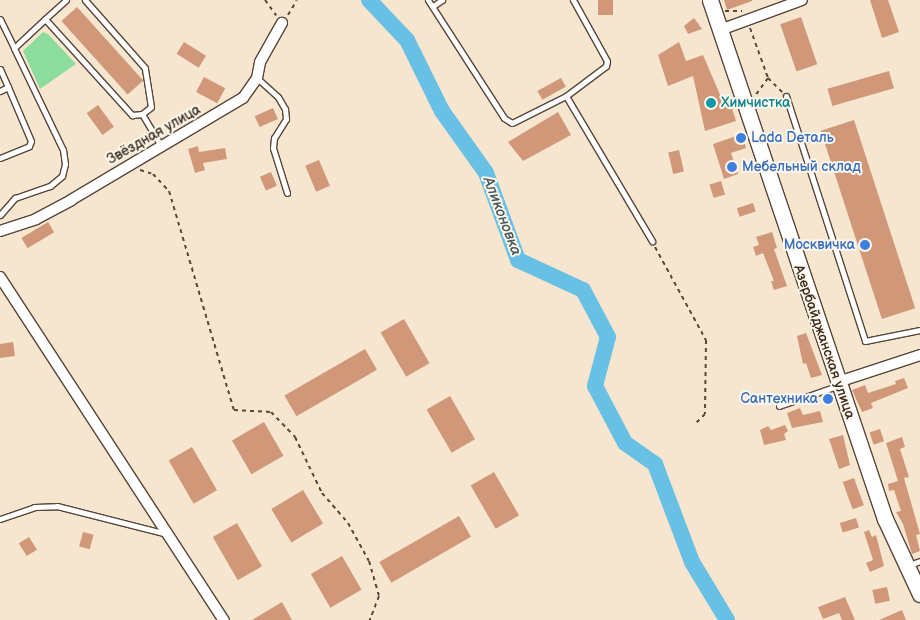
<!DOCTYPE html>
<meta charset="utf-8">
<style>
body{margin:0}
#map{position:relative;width:920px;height:620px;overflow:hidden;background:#f6e6cf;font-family:"Balsamiq Sans",sans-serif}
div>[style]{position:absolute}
.green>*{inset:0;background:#8cdd9d}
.river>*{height:16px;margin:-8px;padding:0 8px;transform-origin:8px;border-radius:8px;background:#68c0e5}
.building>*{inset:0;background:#d09879;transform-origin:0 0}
.path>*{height:2px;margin-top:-1px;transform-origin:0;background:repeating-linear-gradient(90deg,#574639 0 4px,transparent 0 8px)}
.roads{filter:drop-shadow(1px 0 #574639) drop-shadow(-1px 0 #574639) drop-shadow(0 1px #574639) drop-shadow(0 -1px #574639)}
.lane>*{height:5px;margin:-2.5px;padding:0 2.5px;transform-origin:2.5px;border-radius:2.5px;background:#fff}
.street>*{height:10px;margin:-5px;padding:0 5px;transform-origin:5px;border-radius:5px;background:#fff}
.secondary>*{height:15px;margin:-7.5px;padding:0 7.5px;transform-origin:7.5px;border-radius:7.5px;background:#fff}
.dots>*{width:14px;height:14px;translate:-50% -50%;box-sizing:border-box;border:2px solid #fbf7ec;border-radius:50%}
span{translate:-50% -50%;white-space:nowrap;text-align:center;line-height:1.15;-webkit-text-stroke:4px #fbf7ec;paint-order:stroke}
.culture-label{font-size:14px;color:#0d838f}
.left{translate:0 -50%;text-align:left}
.street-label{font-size:14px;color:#3b2a1e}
.shop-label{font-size:14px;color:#366cbe}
.right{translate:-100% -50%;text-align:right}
.water-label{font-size:15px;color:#48575a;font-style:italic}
</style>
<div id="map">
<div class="green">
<div style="clip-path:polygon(43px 32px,48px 34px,76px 64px,40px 89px,23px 51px)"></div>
</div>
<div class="river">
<div style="left:369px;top:0;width:55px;rotate:46.5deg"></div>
<div style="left:407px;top:40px;width:79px;rotate:63.8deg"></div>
<div style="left:442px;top:111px;width:76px;rotate:54.6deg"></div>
<div style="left:486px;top:173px;width:93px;rotate:69.8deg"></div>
<div style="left:518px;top:260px;width:72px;rotate:24.8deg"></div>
<div style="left:583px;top:290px;width:53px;rotate:62deg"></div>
<div style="left:608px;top:337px;width:51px;rotate:104.9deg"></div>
<div style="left:595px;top:386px;width:64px;rotate:62.2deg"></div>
<div style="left:625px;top:443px;width:37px;rotate:35deg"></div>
<div style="left:655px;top:464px;width:105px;rotate:69.3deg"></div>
<div style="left:692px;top:562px;width:68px;rotate:58.9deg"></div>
</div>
<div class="building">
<div style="left:598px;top:0;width:15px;height:15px"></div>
<div style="clip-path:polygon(724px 0,752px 0,752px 1px,727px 10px)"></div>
<div style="clip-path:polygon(870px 0,888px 0,899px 32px,882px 38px)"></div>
<div style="left:77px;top:7px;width:99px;height:21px;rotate:48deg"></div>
<div style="left:801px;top:17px;width:50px;height:22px;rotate:71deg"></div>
<div style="clip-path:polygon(694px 18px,702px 29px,688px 34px,684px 26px)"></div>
<div style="left:184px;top:42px;width:26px;height:14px;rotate:32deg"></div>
<div style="clip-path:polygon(679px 42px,686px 61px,703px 55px,724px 104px,730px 102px,736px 121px,705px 131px,693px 76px,668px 86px,658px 55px)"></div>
<div style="left:889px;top:71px;width:18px;height:64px;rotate:74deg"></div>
<div style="left:204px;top:77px;width:24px;height:17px;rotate:28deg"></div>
<div style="left:561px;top:78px;width:10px;height:27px;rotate:61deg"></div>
<div style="left:98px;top:105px;width:27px;height:14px;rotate:54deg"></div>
<div style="left:273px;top:108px;width:12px;height:20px;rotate:66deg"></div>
<div style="clip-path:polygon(558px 112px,571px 135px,523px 161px,508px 142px)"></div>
<div style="left:854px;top:120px;width:198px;height:35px;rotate:72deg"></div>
<div style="clip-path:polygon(742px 134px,746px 148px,731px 153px,738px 174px,724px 179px,713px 144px)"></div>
<div style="clip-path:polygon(198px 146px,199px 152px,225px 148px,227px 159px,203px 163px,205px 170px,195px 173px,188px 149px)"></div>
<div style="left:679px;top:150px;width:22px;height:11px;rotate:77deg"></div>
<div style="left:319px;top:160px;width:28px;height:15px;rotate:67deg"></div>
<div style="left:271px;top:172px;width:15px;height:12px;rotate:67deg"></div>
<div style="left:721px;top:181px;width:14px;height:12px;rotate:73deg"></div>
<div style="left:753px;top:203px;width:9px;height:17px;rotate:72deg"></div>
<div style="left:48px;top:222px;width:12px;height:31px;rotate:59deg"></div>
<div style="clip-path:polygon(772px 232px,777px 248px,774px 249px,787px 286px,774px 290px,771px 281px,774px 281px,763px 253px,756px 256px,753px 247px,759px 245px,756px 237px)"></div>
<div style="left:404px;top:319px;width:51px;height:27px;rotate:60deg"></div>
<div style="clip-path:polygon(806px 333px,822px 375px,811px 378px,806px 363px,803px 364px,797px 336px)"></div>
<div style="clip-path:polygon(13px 342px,15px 356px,0 358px,0 344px)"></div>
<div style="left:365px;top:349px;width:24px;height:93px;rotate:60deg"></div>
<div style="clip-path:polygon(904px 378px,908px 388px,871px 403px,873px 408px,862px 412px,852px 390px,865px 385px,868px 393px,896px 384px,895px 381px)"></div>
<div style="left:450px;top:396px;width:50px;height:27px;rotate:60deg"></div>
<div style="clip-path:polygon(800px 408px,803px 415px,820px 411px,823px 422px,792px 428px,787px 413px)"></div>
<div style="left:264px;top:422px;width:39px;height:37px;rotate:60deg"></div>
<div style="clip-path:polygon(785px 425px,788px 431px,784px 434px,786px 440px,764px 445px,760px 430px,768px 426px,771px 430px)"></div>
<div style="left:880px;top:429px;width:13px;height:11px;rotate:72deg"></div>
<div style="clip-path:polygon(843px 435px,850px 465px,839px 469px,829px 439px)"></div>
<div style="clip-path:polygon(902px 437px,905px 447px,900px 449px,909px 477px,904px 478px,920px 534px,916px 535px,920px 551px,912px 554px,903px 524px,896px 512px,901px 511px,894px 490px,889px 491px,888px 484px,898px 481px,886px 443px)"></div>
<div style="left:192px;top:447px;width:50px;height:27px;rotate:60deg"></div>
<div style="left:494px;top:472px;width:50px;height:27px;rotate:60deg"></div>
<div style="left:854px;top:478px;width:29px;height:12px;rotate:70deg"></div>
<div style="left:303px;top:490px;width:39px;height:37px;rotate:59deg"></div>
<div style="left:459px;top:516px;width:24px;height:92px;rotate:60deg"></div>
<div style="left:856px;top:518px;width:10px;height:17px;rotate:73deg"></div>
<div style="left:237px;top:523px;width:50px;height:28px;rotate:60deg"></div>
<div style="clip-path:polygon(869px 530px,872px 537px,876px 535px,884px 566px,870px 572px,866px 563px,873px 560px,864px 532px)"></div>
<div style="left:83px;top:532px;width:11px;height:15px;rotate:15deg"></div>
<div style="left:29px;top:537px;width:15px;height:12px;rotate:58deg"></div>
<div style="left:342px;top:556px;width:39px;height:36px;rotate:60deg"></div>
<div style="left:887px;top:587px;width:14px;height:15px;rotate:78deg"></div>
<div style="clip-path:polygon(845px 597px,855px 620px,842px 620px,839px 613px,823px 619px,818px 607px)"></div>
<div style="clip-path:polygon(282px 602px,292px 620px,252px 620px)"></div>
<div style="clip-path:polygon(902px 610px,906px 620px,879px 620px)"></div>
</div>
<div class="path">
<div style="left:265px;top:0;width:19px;rotate:54deg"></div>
<div style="left:725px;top:11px;width:17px"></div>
<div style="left:288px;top:15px;width:17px;rotate:-59deg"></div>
<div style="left:750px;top:28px;width:53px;rotate:70.2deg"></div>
<div style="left:768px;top:78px;width:22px;rotate:126deg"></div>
<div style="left:768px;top:78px;width:20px;rotate:45deg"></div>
<div style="left:758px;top:105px;width:23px;rotate:-18deg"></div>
<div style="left:140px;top:170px;width:14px;rotate:17deg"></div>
<div style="left:153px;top:174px;width:23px;rotate:47deg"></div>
<div style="left:169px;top:191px;width:228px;rotate:73.5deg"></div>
<div style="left:234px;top:410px;width:37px;rotate:3deg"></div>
<div style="left:271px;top:412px;width:35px;rotate:46deg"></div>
<div style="left:295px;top:437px;width:62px;rotate:64.3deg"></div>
<div style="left:322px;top:493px;width:40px;rotate:49deg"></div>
<div style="left:348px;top:523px;width:43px;rotate:61.1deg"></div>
<div style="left:369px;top:561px;width:36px;rotate:74deg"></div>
<div style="left:379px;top:596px;width:26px;rotate:111deg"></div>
<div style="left:779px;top:170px;width:22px;rotate:-21deg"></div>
<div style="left:655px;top:247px;width:106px;rotate:61.3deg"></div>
<div style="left:706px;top:340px;width:74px;rotate:90.8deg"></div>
<div style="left:705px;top:414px;width:13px;rotate:135deg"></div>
</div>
<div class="roads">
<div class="lane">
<div style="left:66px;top:0;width:28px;rotate:138deg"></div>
<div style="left:45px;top:19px;width:130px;rotate:47.8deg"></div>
<div style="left:132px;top:115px;width:10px;rotate:-6deg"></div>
<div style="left:142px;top:114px;width:11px;rotate:-38deg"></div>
<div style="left:151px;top:107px;width:39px;rotate:-99deg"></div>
<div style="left:145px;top:68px;width:91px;rotate:-131.4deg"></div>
<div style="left:428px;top:0;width:140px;rotate:57.2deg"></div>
<div style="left:504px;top:118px;width:9px;rotate:32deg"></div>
<div style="left:512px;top:123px;width:60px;rotate:-26.6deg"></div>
<div style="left:566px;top:96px;width:50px;rotate:-36.9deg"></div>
<div style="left:606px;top:66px;width:5px;rotate:-79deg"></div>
<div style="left:607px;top:61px;width:70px;rotate:-119.1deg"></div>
<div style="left:433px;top:6px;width:11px;rotate:-34deg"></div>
<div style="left:0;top:19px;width:32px;rotate:64deg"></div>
<div style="left:0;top:69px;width:20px;rotate:66deg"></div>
<div style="left:8px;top:87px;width:9px;rotate:153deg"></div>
<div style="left:257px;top:78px;width:28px;rotate:42deg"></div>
<div style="left:278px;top:97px;width:14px;rotate:60deg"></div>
<div style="left:285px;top:109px;width:10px;rotate:84deg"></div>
<div style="left:286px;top:119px;width:22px;rotate:122deg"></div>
<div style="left:274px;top:138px;width:10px;rotate:96deg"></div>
<div style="left:273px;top:148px;width:47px;rotate:72.7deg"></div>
<div style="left:566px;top:96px;width:169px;rotate:59.3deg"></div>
<div style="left:786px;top:96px;width:257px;rotate:72.1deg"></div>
<div style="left:865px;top:341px;width:56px;rotate:-11.3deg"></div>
<div style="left:142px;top:114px;width:37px;rotate:59deg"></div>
<div style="left:0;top:158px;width:31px;rotate:-22deg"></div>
<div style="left:29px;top:146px;width:5px;rotate:-68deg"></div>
<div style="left:31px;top:141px;width:59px;rotate:-113.1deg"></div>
<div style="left:0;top:215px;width:23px;rotate:-49deg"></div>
<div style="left:15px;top:198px;width:37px;rotate:-19deg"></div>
<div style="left:50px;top:186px;width:16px;rotate:-40deg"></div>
<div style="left:62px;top:176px;width:12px;rotate:-76deg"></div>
<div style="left:65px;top:164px;width:14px;rotate:-98deg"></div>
<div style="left:63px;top:150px;width:113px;rotate:-115.7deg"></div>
<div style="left:14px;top:48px;width:42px;rotate:-43.1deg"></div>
<div style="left:779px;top:406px;width:61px;rotate:-19deg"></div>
<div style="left:0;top:519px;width:36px;rotate:-19deg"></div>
<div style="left:34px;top:507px;width:23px;rotate:-2deg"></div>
<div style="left:57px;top:506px;width:114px;rotate:14.3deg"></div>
<div style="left:909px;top:565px;width:12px;rotate:-20deg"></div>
</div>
<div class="street">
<div style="left:720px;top:30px;width:87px;rotate:-20.1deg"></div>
<div style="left:0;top:231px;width:38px;rotate:-18deg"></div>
<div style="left:36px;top:219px;width:40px;rotate:-28deg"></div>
<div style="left:71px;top:200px;width:200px;rotate:-30.7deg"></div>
<div style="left:243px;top:98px;width:24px;rotate:-55deg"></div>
<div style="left:257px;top:78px;width:16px;rotate:-79deg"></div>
<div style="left:260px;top:62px;width:45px;rotate:-60.6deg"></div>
<div style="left:0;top:277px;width:410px;rotate:56.9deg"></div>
<div style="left:838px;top:382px;width:86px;rotate:-18.2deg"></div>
</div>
<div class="secondary">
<div style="left:710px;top:0;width:548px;rotate:71.37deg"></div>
<div style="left:885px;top:519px;width:83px;rotate:65deg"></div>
</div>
</div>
<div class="dots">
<div style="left:711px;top:103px;background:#0f9aa8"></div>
<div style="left:741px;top:138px;background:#3f7fe0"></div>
<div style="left:732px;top:167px;background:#3f7fe0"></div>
<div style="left:865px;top:245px;background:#3f7fe0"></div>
<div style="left:828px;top:399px;background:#3f7fe0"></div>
</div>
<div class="culture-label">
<span class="left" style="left:721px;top:103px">Химчистка</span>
</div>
<div class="street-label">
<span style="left:154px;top:135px;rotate:-30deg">Звёздная улица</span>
<span style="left:824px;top:342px;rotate:71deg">Азербайджанская улица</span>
</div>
<div class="shop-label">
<span class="left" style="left:751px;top:138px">Lada Dеталь</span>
<span class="left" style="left:742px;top:167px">Мебельный склад</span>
<span class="right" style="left:855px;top:245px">Москвичка</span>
<span class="right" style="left:818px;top:399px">Сантехника</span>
</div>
<div class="water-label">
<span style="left:502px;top:216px;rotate:69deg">Аликоновка</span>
</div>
</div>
